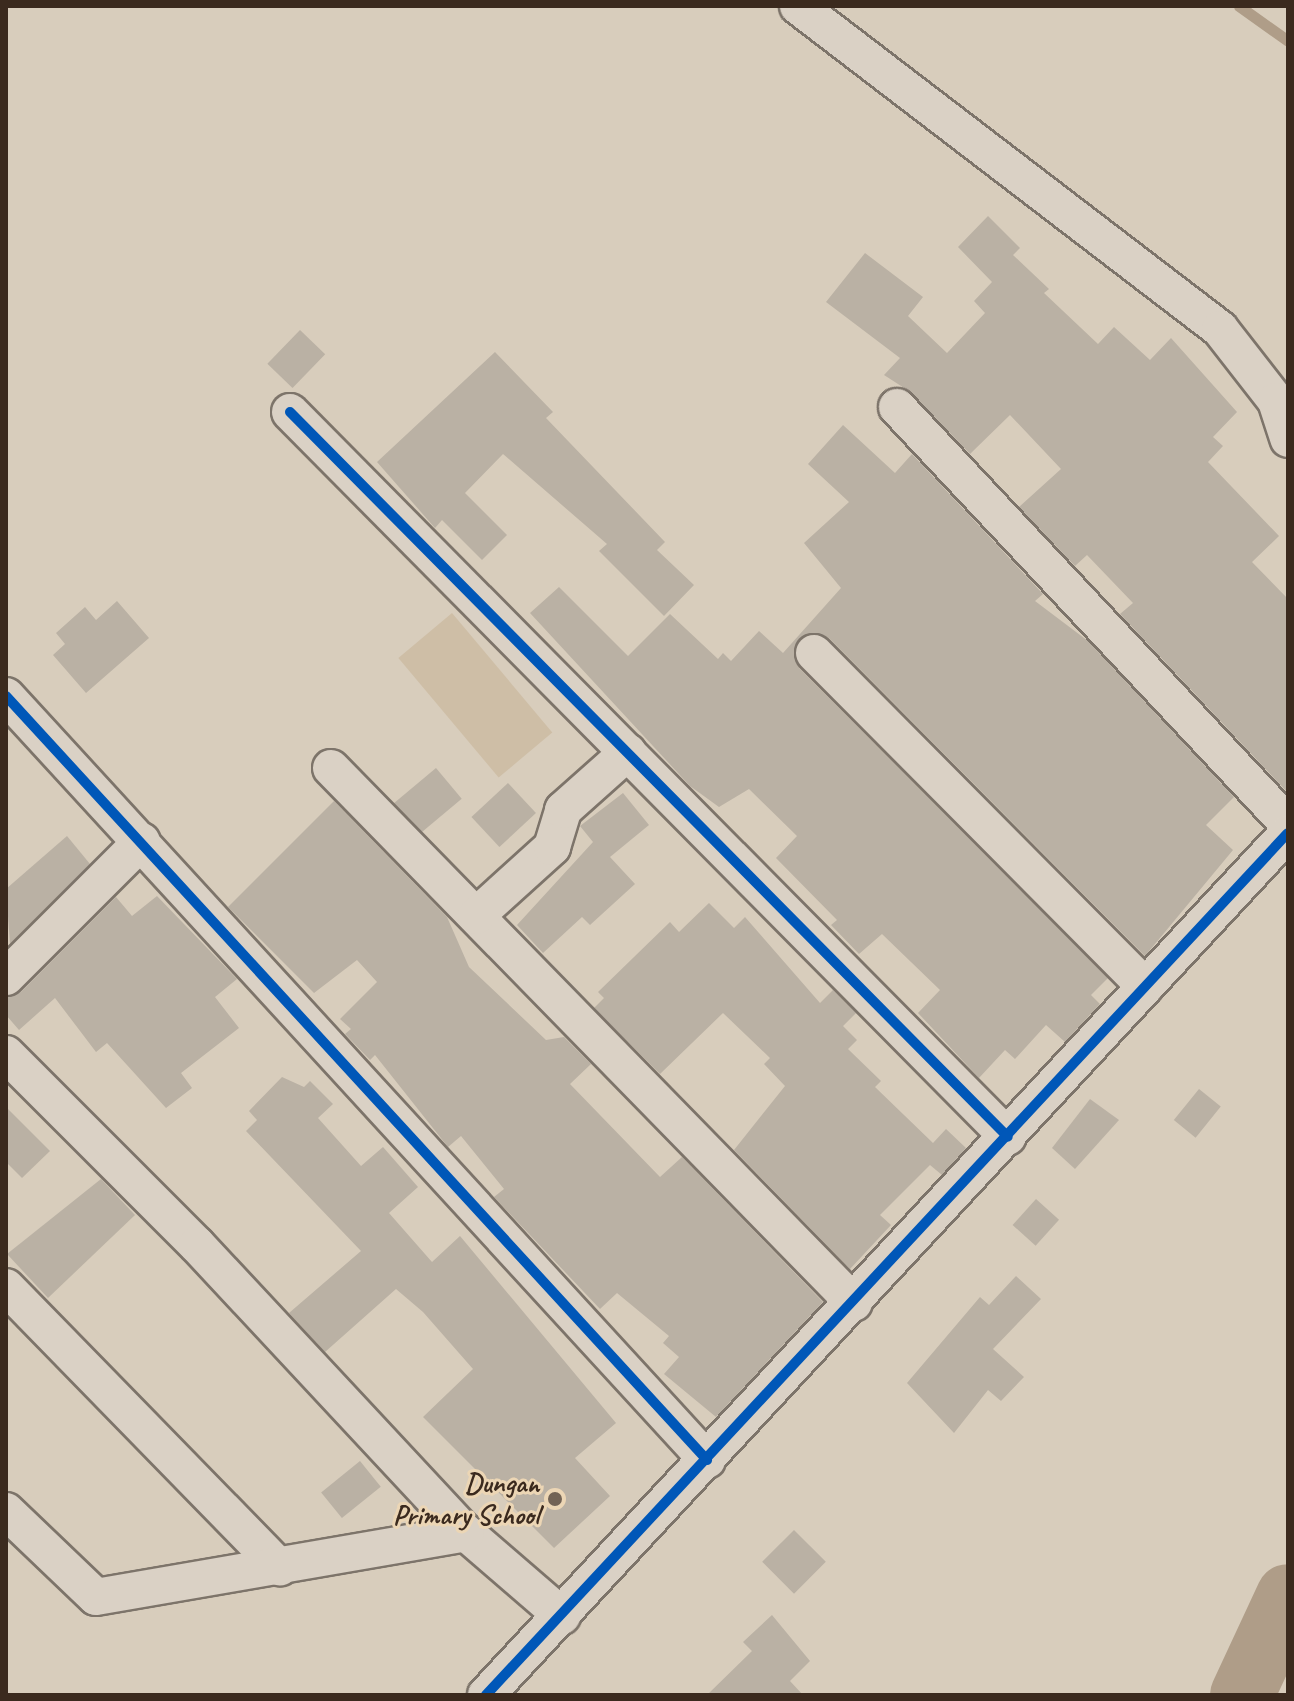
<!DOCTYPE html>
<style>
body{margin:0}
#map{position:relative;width:1294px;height:1701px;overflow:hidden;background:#d8cdbc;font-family:Caveat,sans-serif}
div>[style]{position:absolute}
.green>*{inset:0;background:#cebea6;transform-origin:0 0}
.stream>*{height:11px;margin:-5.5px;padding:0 5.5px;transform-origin:5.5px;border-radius:5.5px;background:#af9d88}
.river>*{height:64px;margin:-32px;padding:0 32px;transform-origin:32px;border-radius:32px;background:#af9d88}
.building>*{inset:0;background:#bab1a4;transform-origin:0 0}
.roads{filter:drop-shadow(2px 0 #7d746a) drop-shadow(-2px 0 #7d746a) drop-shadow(0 2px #7d746a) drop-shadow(0 -2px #7d746a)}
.minor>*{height:36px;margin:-18px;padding:0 18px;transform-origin:18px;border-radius:18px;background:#dad1c5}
.cycleway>*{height:10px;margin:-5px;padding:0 5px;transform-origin:5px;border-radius:5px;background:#0057b8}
.dots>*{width:22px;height:22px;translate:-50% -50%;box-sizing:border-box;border:4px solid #ecd6b5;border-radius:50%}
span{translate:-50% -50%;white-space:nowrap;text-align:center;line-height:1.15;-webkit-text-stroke:6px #ecd6b5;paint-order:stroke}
.poi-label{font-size:28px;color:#3b2a1e;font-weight:700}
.right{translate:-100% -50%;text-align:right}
.frame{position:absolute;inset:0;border:8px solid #3b2a1e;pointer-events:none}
</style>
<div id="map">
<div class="green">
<div style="left:452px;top:613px;width:156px;height:70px;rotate:50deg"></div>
</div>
<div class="stream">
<div style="left:1239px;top:6px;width:60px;rotate:35.5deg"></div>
</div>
<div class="river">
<div style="left:1242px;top:1695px;width:109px;rotate:-65.1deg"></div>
</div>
<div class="building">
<div style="clip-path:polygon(988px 216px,1020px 248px,1013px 255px,1049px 289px,1044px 293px,1098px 344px,1114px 327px,1150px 360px,1171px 338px,1237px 412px,1213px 437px,1223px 446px,1208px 462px,1279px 536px,1252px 562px,1288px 599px,1288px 793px,1120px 614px,1133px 603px,1087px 555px,1075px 566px,1019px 507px,1061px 469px,1010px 415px,970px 454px,912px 393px,884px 375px,900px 358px,826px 302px,865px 253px,923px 297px,908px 316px,947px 353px,985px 313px,974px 301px,992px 282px,958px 247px)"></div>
<div style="left:300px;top:330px;width:35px;height:47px;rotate:44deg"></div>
<div style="clip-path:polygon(495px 352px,553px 412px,546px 418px,665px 542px,657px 550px,694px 585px,664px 616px,599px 551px,607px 544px,503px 454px,465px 493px,507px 535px,482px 560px,442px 520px,435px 528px,377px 462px)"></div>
<div style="clip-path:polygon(843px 425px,895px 473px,912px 454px,1043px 594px,1035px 601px,1088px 641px,1234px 797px,1206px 825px,1233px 850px,1145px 956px,829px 638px,809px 633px,799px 639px,799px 668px,1108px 978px,1091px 995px,1100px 1004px,1065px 1042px,1046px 1025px,1015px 1059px,1005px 1050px,979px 1078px,918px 1013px,940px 990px,882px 934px,859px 954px,831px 925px,837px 920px,776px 858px,797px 836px,749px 789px,719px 807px,690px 786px,530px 613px,559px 587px,628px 656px,670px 614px,718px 659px,723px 653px,731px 661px,759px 631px,783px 653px,841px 588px,804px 543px,849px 502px,808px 464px)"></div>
<div style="clip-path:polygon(117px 601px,149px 638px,86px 693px,53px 655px,65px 644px,56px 633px,85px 607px,96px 620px)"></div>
<div style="left:436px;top:768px;width:40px;height:55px;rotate:50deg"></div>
<div style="left:508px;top:783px;width:41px;height:50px;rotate:47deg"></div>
<div style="clip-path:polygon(623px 793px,649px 825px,610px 857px,635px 884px,590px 925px,582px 917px,543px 953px,517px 925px,593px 842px,580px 826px)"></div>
<div style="clip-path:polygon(334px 801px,447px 917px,469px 967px,546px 1040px,564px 1037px,591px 1064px,570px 1084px,660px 1177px,682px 1157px,823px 1302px,716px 1417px,664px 1374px,679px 1357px,663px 1343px,669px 1336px,617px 1293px,600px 1309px,494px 1197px,504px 1189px,461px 1136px,448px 1147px,375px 1055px,370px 1060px,345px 1034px,351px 1029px,340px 1019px,377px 982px,357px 960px,314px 993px,228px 907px)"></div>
<div style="clip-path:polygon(67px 836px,90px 864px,10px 944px,6px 889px)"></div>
<div style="clip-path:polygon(157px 896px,237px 979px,215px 997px,239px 1028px,181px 1073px,192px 1088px,166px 1108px,107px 1043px,96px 1052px,55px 998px,19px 1030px,6px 1015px,6px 997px,21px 992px,116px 897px,132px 916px)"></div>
<div style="clip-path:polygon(709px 903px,734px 928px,745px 917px,820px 1003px,833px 990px,856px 1013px,843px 1026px,857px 1040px,848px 1049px,881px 1081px,875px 1087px,933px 1143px,946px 1129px,966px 1148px,942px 1175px,930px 1165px,880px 1215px,891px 1225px,850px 1269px,734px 1150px,785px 1086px,764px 1064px,770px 1058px,723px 1013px,660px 1074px,594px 1008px,604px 998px,598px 992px,670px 922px,679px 932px)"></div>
<div style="clip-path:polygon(282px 1077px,304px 1087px,310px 1081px,333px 1104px,318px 1118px,361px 1166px,383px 1147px,418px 1187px,389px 1213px,432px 1262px,460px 1236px,616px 1423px,575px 1458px,610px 1496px,554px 1548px,423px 1417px,473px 1369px,423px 1312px,396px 1289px,325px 1352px,289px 1313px,361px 1251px,246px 1131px,257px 1120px,249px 1111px)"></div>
<div style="left:1199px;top:1089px;width:28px;height:40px;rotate:39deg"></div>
<div style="clip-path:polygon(1090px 1099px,1119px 1120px,1075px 1169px,1052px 1148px)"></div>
<div style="clip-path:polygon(6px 1107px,50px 1151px,22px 1178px,6px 1162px)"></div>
<div style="clip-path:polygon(101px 1179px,135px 1215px,48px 1298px,7px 1254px)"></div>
<div style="left:1036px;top:1199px;width:31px;height:35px;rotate:42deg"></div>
<div style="clip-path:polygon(1016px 1276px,1041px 1299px,993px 1349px,1024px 1377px,1001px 1401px,988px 1390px,954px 1433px,907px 1383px,980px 1297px,989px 1305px)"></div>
<div style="left:360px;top:1461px;width:33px;height:50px;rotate:51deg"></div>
<div style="left:794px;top:1530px;width:45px;height:45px;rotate:45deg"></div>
<div style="clip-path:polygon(772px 1615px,810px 1661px,790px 1681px,803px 1695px,707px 1695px,752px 1651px,743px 1642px)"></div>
</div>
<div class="roads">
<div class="minor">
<div style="left:798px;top:6px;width:531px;rotate:37.43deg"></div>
<div style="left:1220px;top:329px;width:91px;rotate:52.1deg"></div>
<div style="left:1276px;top:401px;width:40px;rotate:72deg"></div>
<div style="left:897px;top:407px;width:572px;rotate:46.84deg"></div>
<div style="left:290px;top:412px;width:1020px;rotate:45.28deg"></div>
<div style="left:814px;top:653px;width:470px;rotate:45.2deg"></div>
<div style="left:6px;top:696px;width:1037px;rotate:47.46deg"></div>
<div style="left:331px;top:768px;width:748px;rotate:45.65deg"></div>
<div style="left:476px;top:916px;width:103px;rotate:-42.2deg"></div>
<div style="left:552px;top:847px;width:39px;rotate:-73deg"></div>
<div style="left:563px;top:810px;width:87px;rotate:-41.7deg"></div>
<div style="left:6px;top:977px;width:192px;rotate:-45deg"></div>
<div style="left:6px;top:1054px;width:270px;rotate:45deg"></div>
<div style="left:197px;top:1245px;width:394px;rotate:47deg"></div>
<div style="left:466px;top:1533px;width:127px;rotate:40.8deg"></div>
<div style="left:6px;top:1287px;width:392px;rotate:45.7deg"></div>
<div style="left:6px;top:1511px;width:124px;rotate:43.7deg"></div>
<div style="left:96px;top:1597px;width:375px;rotate:-9.8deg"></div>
<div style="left:486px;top:1695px;width:1177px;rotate:-47.07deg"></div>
</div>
</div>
<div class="cycleway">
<div style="left:290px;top:412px;width:1020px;rotate:45.28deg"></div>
<div style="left:6px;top:696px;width:1037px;rotate:47.46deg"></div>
<div style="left:486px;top:1695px;width:1177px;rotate:-47.07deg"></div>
</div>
<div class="dots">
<div style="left:555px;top:1499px;background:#726355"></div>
</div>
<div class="poi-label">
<span class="right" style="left:539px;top:1499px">Dungan<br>Primary School</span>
</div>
<div class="frame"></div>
</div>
